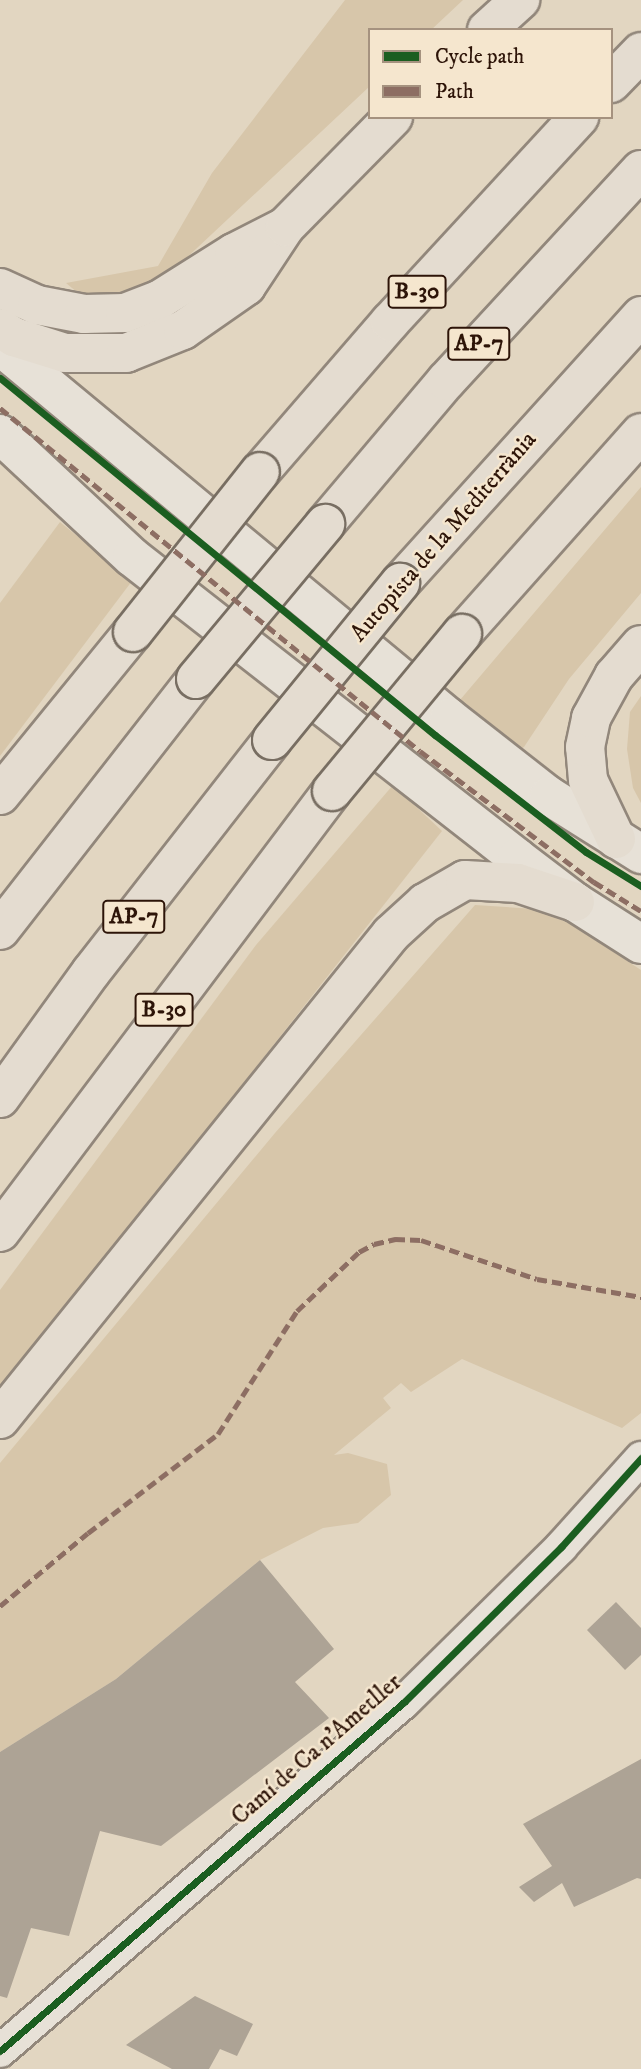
<!DOCTYPE html>
<meta charset="utf-8">
<style>
body{margin:0}
#map{position:relative;width:641px;height:2069px;overflow:hidden;background:#e2d6c1;font-family:"IM FELL DW Pica",serif}
div>[style]{position:absolute}
.green>*{inset:0;background:#d7c6aa}
.building>*{inset:0;background:#ada395}
.roads{filter:drop-shadow(2px 0 #92877b) drop-shadow(-2px 0 #92877b) drop-shadow(0 2px #92877b) drop-shadow(0 -2px #92877b)}
.minor>*{height:32px;margin:-16px;padding:0 16px;transform-origin:16px;border-radius:16px;background:#e7e1d7}
.secondary>*{height:38px;margin:-19px;padding:0 19px;transform-origin:19px;border-radius:19px;background:#e7e1d7}
.trunk>*{height:38px;margin:-19px;padding:0 19px;transform-origin:19px;border-radius:19px;background:#e4dcd0}
.motorway>*{height:38px;margin:-19px;padding:0 19px;transform-origin:19px;border-radius:19px;background:#e4dcd0}
.bridges{filter:drop-shadow(2px 0 #786e62) drop-shadow(-2px 0 #786e62) drop-shadow(0 2px #786e62) drop-shadow(0 -2px #786e62)}
.trunk-bridge>*{height:38px;margin:-19px;padding:0 19px;transform-origin:19px;border-radius:19px;background:#e4dcd0}
.motorway-bridge>*{height:38px;margin:-19px;padding:0 19px;transform-origin:19px;border-radius:19px;background:#e4dcd0}
.quiet>*{height:5px;margin-top:-2.5px;transform-origin:0;background:repeating-linear-gradient(90deg,#8d6e63 0 10px,transparent 0 15px)}
.cycleway>*{height:7px;margin:-3.5px;padding:0 3.5px;transform-origin:3.5px;border-radius:3.5px;background:#1b5e20}
span{translate:-50% -50%;white-space:nowrap;text-align:center;line-height:1.15;-webkit-text-stroke:5px #f5e6ce;paint-order:stroke}
.shield-label span{padding:2px 5px;background:#f5e6ce;border:2px solid;border-radius:5px;-webkit-text-stroke-width:0}
.shield-label{font-size:23px;color:#2d1408;font-weight:700}
.street-label{font-size:24px;color:#2d1408}
.legend{position:absolute;left:368px;top:28px;width:245px;height:91px;box-sizing:border-box;background:#f5e6ce;border:2px solid #a5927f;margin:0;padding:9px 12px;list-style:none;font-size:21px;color:#2d1408}
.legend li{display:flex;align-items:center;gap:14px;height:35px}
.legend b{width:35px;border:2px solid #a5927f}
</style>
<div id="map">
<div class="green">
<div style="clip-path:polygon(345px 0,463px 0,431px 30px,370px 30px,370px 86px,165px 278px,90px 303px,66px 283px,158px 266px,212px 173px)"></div>
<div style="clip-path:polygon(641px 487px,641px 593px,569px 679px,524px 747px,513px 754px,454px 707px)"></div>
<div style="clip-path:polygon(60px 522px,132px 581px,0 756px,0 603px)"></div>
<div style="clip-path:polygon(641px 696px,641px 803px,633px 788px,627px 749px,630px 712px)"></div>
<div style="clip-path:polygon(393px 785px,442px 831px,67px 1307px,0 1387px,0 1290px,256px 945px)"></div>
<div style="clip-path:polygon(475px 905px,535px 909px,569px 923px,641px 970px,641px 1413px,622px 1428px,462px 1359px,411px 1392px,401px 1383px,383px 1398px,391px 1408px,334px 1455px,348px 1453px,387px 1464px,391px 1495px,358px 1523px,323px 1528px,260px 1560px,116px 1679px,0 1752px,0 1463px,275px 1133px)"></div>
</div>
<div class="building">
<div style="clip-path:polygon(260px 1560px,334px 1649px,295px 1682px,329px 1718px,161px 1846px,100px 1831px,69px 1936px,31px 1928px,7px 1998px,0 1996px,0 1752px,116px 1679px)"></div>
<div style="clip-path:polygon(616px 1602px,641px 1628px,641px 1655px,625px 1670px,587px 1630px)"></div>
<div style="clip-path:polygon(641px 1759px,641px 1879px,637px 1878px,574px 1907px,562px 1883px,534px 1902px,519px 1887px,552px 1866px,523px 1824px)"></div>
<div style="clip-path:polygon(195px 1996px,253px 2024px,237px 2056px,220px 2049px,209px 2069px,172px 2069px,126px 2045px)"></div>
</div>
<div class="roads">
<div class="minor">
<div style="left:0;top:2051px;width:534px;rotate:-40.82deg"></div>
<div style="left:404px;top:1702px;width:221px;rotate:-44.6deg"></div>
<div style="left:561px;top:1547px;width:120px;rotate:-48deg"></div>
</div>
<div class="secondary">
<div style="left:0;top:346px;width:583px;rotate:39.64deg"></div>
<div style="left:449px;top:718px;width:127px;rotate:38deg"></div>
<div style="left:549px;top:796px;width:109px;rotate:32.2deg"></div>
<div style="left:0;top:434px;width:180px;rotate:43deg"></div>
<div style="left:132px;top:557px;width:489px;rotate:38deg"></div>
<div style="left:517px;top:858px;width:73px;rotate:37.2deg"></div>
<div style="left:575px;top:902px;width:78px;rotate:32.5deg"></div>
</div>
<div class="trunk">
<div style="left:487px;top:30px;width:45px;rotate:-42.3deg"></div>
<div style="left:611px;top:83px;width:43px;rotate:-45.9deg"></div>
<div style="left:0;top:288px;width:41px;rotate:24.7deg"></div>
<div style="left:37px;top:305px;width:48px;rotate:10.8deg"></div>
<div style="left:84px;top:314px;width:41px;rotate:-1.4deg"></div>
<div style="left:125px;top:313px;width:36px;rotate:-21deg"></div>
<div style="left:159px;top:300px;width:89px;rotate:-32.1deg"></div>
<div style="left:234px;top:253px;width:55px;rotate:-27deg"></div>
<div style="left:0;top:328px;width:17px;rotate:33deg"></div>
<div style="left:14px;top:337px;width:53px;rotate:17.4deg"></div>
<div style="left:65px;top:353px;width:61px"></div>
<div style="left:126px;top:353px;width:61px;rotate:-22deg"></div>
<div style="left:183px;top:330px;width:77px;rotate:-34.9deg"></div>
<div style="left:246px;top:286px;width:71px;rotate:-56.5deg"></div>
<div style="left:285px;top:227px;width:154px;rotate:-45.5deg"></div>
<div style="left:260px;top:472px;width:198px;rotate:-49.1deg"></div>
<div style="left:390px;top:322px;width:279px;rotate:-47.3deg"></div>
<div style="left:462px;top:634px;width:269px;rotate:-48.3deg"></div>
<div style="left:0;top:795px;width:210px;rotate:-50.8deg"></div>
<div style="left:616px;top:839px;width:65px;rotate:-115.4deg"></div>
<div style="left:588px;top:780px;width:33px;rotate:-95deg"></div>
<div style="left:585px;top:747px;width:30px;rotate:-78deg"></div>
<div style="left:591px;top:718px;width:48px;rotate:-61.3deg"></div>
<div style="left:614px;top:676px;width:41px;rotate:-48.9deg"></div>
<div style="left:0;top:1232px;width:552px;rotate:-53.03deg"></div>
<div style="left:0;top:1419px;width:623px;rotate:-51.12deg"></div>
<div style="left:391px;top:934px;width:46px;rotate:-42.4deg"></div>
<div style="left:425px;top:903px;width:46px;rotate:-29.9deg"></div>
<div style="left:465px;top:880px;width:53px;rotate:3.2deg"></div>
<div style="left:518px;top:883px;width:60px;rotate:18.4deg"></div>
</div>
<div class="motorway">
<div style="left:325px;top:524px;width:187px;rotate:-49.8deg"></div>
<div style="left:446px;top:381px;width:287px;rotate:-47.3deg"></div>
<div style="left:400px;top:583px;width:360px;rotate:-47.9deg"></div>
<div style="left:0;top:930px;width:318px;rotate:-52deg"></div>
<div style="left:0;top:1098px;width:155px;rotate:-54.2deg"></div>
<div style="left:91px;top:972px;width:294px;rotate:-52deg"></div>
</div>
</div>
<div class="bridges">
<div class="trunk-bridge">
<div style="left:133px;top:632px;width:204px;rotate:-51.6deg"></div>
<div style="left:332px;top:791px;width:204px;rotate:-50.4deg"></div>
</div>
<div class="motorway-bridge">
<div style="left:196px;top:679px;width:202px;rotate:-50.2deg"></div>
<div style="left:272px;top:740px;width:203px;rotate:-50.8deg"></div>
</div>
</div>
<div class="quiet">
<div style="left:0;top:408px;width:542px;rotate:39.24deg"></div>
<div style="left:420px;top:751px;width:218px;rotate:37deg"></div>
<div style="left:594px;top:882px;width:55px;rotate:31.7deg"></div>
<div style="left:0;top:1606px;width:114px;rotate:-39.7deg"></div>
<div style="left:88px;top:1533px;width:163px;rotate:-37.3deg"></div>
<div style="left:218px;top:1434px;width:146px;rotate:-57.3deg"></div>
<div style="left:297px;top:1311px;width:86px;rotate:-43.6deg"></div>
<div style="left:359px;top:1252px;width:17px;rotate:-28deg"></div>
<div style="left:374px;top:1244px;width:22px;rotate:-13deg"></div>
<div style="left:395px;top:1239px;width:26px;rotate:2deg"></div>
<div style="left:421px;top:1240px;width:122px;rotate:18.6deg"></div>
<div style="left:537px;top:1279px;width:106px;rotate:9.8deg"></div>
</div>
<div class="cycleway">
<div style="left:0;top:378px;width:563px;rotate:39.38deg"></div>
<div style="left:435px;top:735px;width:191px;rotate:37.8deg"></div>
<div style="left:586px;top:852px;width:65px;rotate:31.7deg"></div>
<div style="left:0;top:2051px;width:534px;rotate:-40.82deg"></div>
<div style="left:404px;top:1702px;width:221px;rotate:-44.6deg"></div>
<div style="left:561px;top:1547px;width:120px;rotate:-48deg"></div>
</div>
<div class="shield-label">
<span style="left:417px;top:292px">B-30</span>
<span style="left:479px;top:344px">AP-7</span>
<span style="left:134px;top:917px">AP-7</span>
<span style="left:164px;top:1010px">B-30</span>
</div>
<div class="street-label">
<span style="left:444px;top:537px;rotate:-49deg">Autopista de la Mediterrània</span>
<span style="left:317px;top:1750px;rotate:-41deg">Camí de Ca n'Ametller</span>
</div>
<ul class="legend">
<li><b style="height:9px;background:#1b5e20"></b>Cycle path</li>
<li><b style="height:9px;background:#8d6e63"></b>Path</li>
</ul>
</div>
